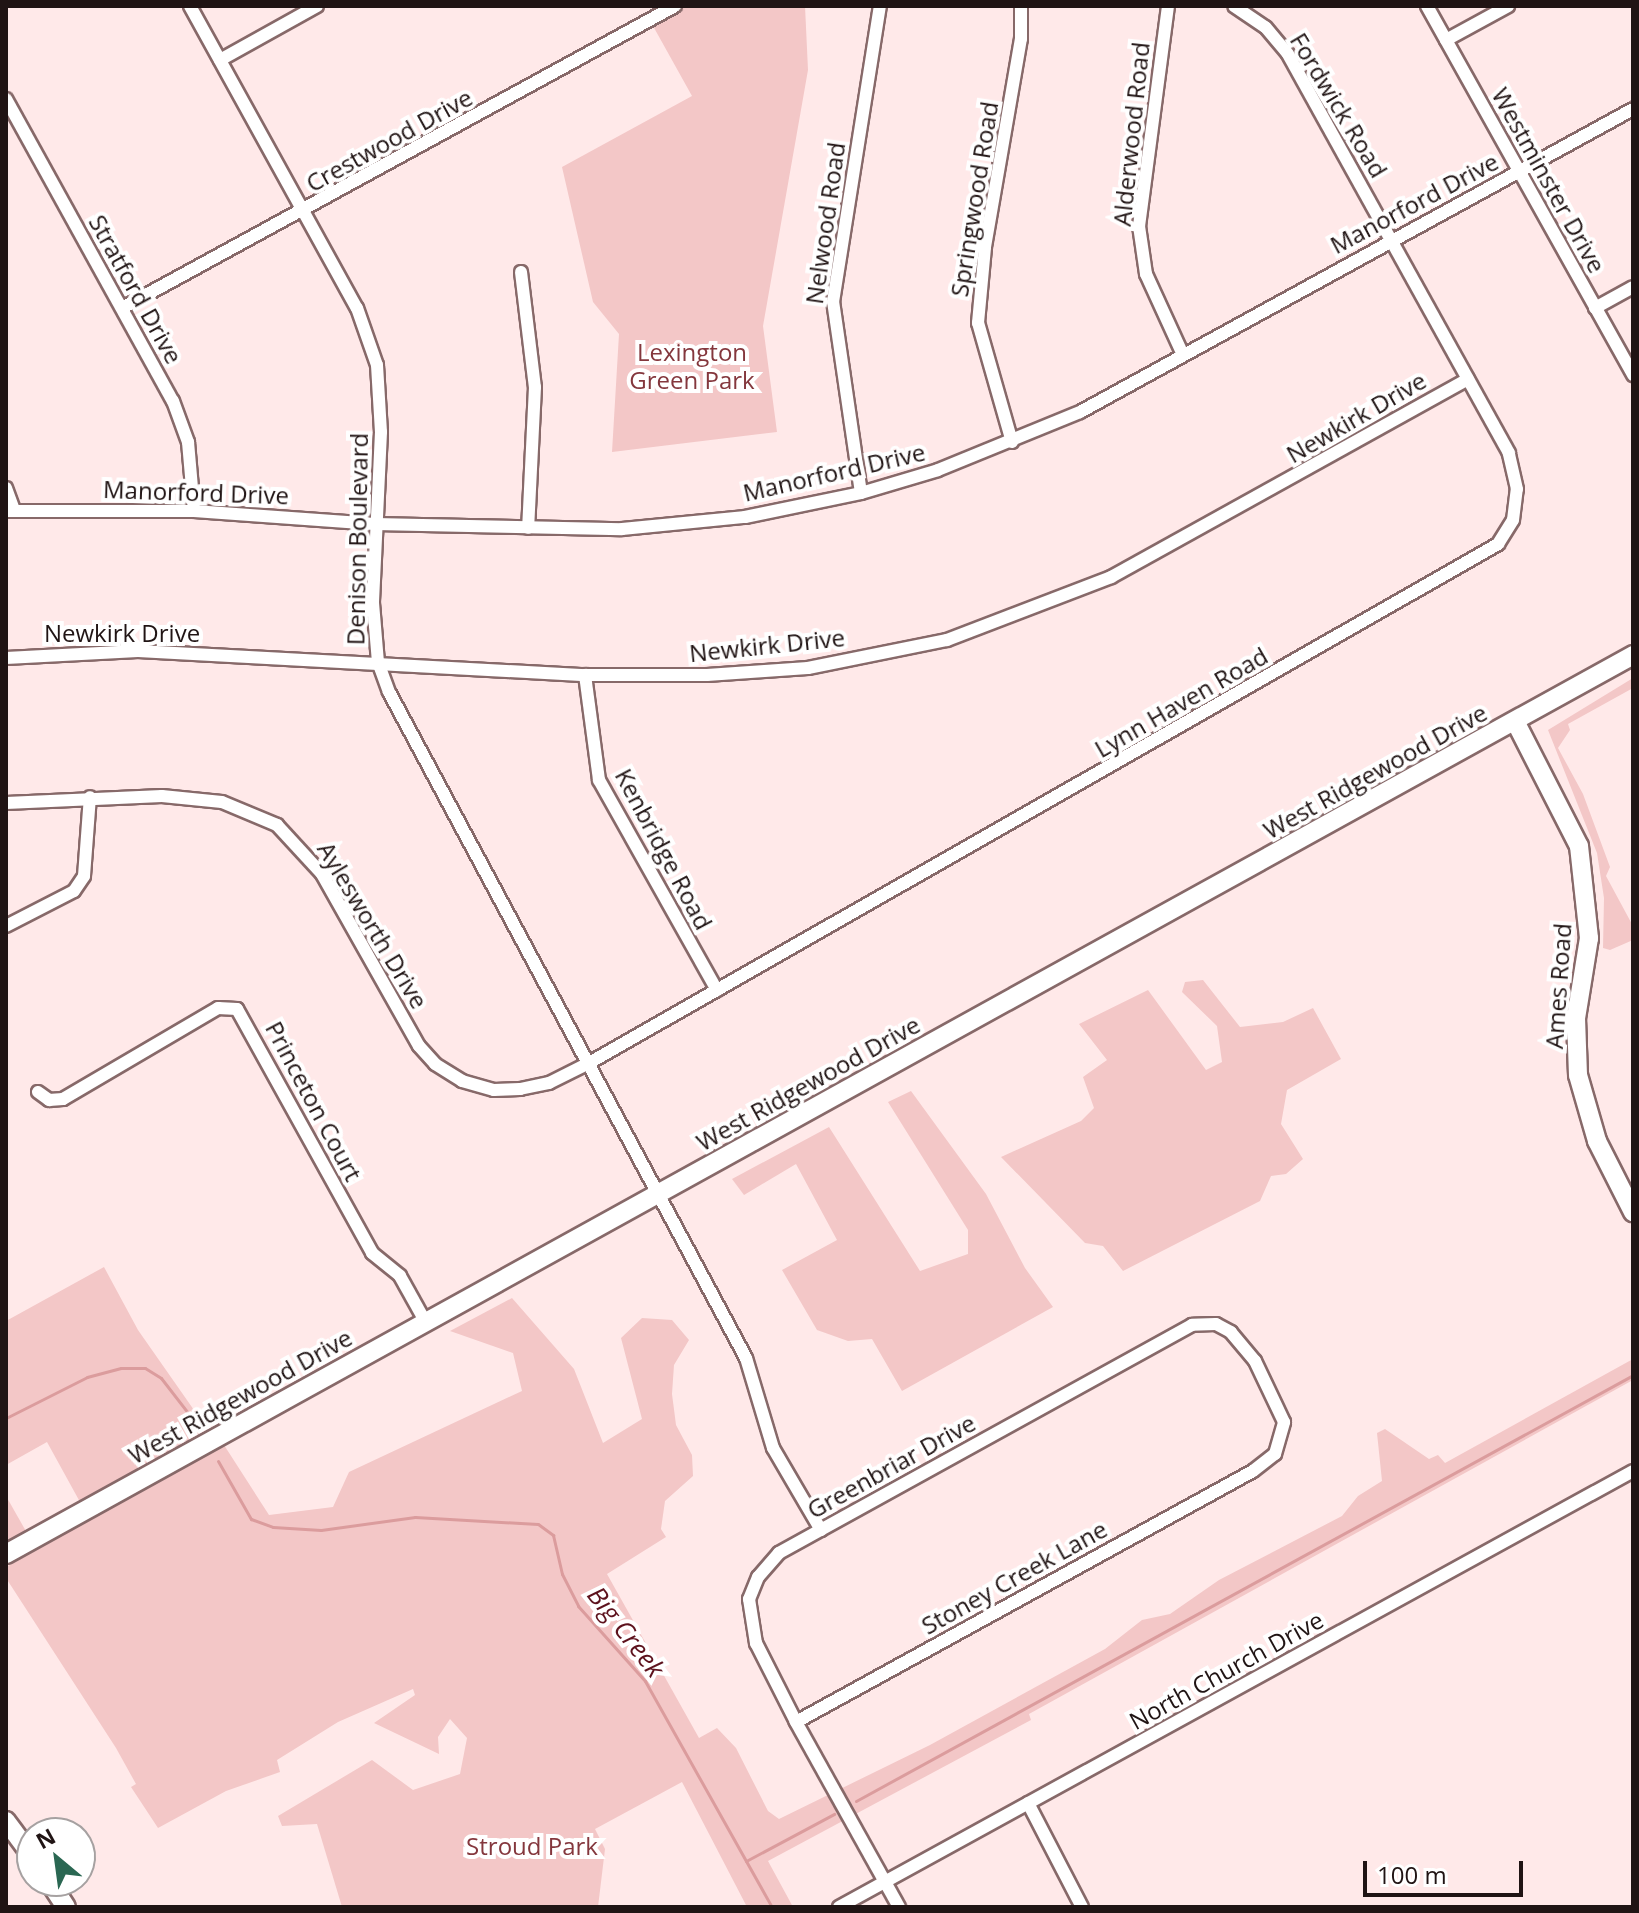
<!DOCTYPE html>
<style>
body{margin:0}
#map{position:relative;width:1639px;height:1913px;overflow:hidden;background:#ffe9e9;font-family:"Open Sans",sans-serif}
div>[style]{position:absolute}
.green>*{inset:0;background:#f3c7c7}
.stream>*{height:3px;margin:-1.5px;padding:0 1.5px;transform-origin:1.5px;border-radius:1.5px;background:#db9c9d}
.roads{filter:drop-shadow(2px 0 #876969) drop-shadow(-2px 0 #876969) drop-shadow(0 2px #876969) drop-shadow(0 -2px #876969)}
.street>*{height:12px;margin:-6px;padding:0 6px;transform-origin:6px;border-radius:6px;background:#fff}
.secondary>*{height:18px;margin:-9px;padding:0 9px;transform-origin:9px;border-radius:9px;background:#fff}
span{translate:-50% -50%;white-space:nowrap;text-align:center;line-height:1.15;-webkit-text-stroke:8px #fff;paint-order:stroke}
.street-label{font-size:24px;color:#201414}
.park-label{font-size:24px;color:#84373d}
.water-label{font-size:26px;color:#5d121d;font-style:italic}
.frame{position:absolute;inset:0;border:8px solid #201414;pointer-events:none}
.north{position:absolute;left:16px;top:1817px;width:80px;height:80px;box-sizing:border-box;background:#fff;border:2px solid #a6a1a1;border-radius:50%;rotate:331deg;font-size:22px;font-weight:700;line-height:32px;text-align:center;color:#201414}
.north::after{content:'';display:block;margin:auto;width:28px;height:36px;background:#2a6752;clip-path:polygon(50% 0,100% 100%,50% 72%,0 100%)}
.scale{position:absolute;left:1363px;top:1861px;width:160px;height:36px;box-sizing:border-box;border:4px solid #201414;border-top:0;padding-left:10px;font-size:24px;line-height:28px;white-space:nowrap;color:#201414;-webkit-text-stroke:6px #fff;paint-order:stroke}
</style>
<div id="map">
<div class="green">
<div style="clip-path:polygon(679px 6px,805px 6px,808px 70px,763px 326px,777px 432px,612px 452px,619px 334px,593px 302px,562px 167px,692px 96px,653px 26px)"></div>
<div style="clip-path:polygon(1633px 678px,1633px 688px,1568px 724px,1570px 730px,1558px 748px,1583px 794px,1610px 867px,1606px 876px,1633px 926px,1633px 940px,1610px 950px,1603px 948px,1604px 898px,1597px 853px,1548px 730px)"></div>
<div style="clip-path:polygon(1203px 980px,1240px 1027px,1283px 1022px,1313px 1008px,1341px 1059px,1287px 1090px,1281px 1124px,1303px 1159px,1286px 1174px,1271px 1176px,1260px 1201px,1123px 1271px,1103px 1246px,1085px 1243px,1001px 1157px,1081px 1121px,1094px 1108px,1083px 1077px,1107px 1060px,1079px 1024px,1148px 990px,1206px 1070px,1222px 1062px,1217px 1026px,1182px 992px,1185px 982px)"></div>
<div style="clip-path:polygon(911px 1091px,986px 1194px,1025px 1268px,1053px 1307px,902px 1391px,872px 1339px,848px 1341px,817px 1330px,782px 1270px,837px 1240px,796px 1164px,744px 1195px,732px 1179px,829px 1127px,920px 1271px,968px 1254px,968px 1230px,888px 1102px)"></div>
<div style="clip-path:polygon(104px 1267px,138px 1330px,210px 1433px,80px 1502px,47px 1442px,6px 1465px,6px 1321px)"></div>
<div style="clip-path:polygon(512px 1298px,574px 1369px,603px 1443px,642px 1419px,621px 1338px,642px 1318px,672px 1320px,689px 1340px,674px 1365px,672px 1394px,676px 1425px,692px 1455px,693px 1476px,665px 1501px,661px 1529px,666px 1537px,607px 1574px,699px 1738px,717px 1728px,736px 1748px,768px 1811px,779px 1819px,930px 1745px,1105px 1649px,1142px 1620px,1170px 1614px,1219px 1580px,1342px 1516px,1358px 1496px,1382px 1481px,1377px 1433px,1385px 1429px,1429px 1459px,1438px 1455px,1445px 1463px,1633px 1359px,1633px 1380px,1029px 1714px,1031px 1720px,768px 1861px,793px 1907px,747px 1907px,682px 1782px,595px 1829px,605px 1849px,598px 1907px,342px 1907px,317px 1824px,282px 1826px,278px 1816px,372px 1760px,413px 1790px,460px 1774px,467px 1738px,450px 1719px,438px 1737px,439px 1754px,374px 1723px,415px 1695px,413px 1689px,338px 1722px,277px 1760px,280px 1772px,226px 1791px,158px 1828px,131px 1787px,136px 1784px,116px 1748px,6px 1578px,6px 1567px,224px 1445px,269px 1515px,333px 1507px,349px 1472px,522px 1391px,513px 1353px,450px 1331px)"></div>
<div style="clip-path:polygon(6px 1496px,27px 1533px,6px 1544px)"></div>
</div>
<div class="stream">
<div style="left:6px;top:1418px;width:91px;rotate:-26.8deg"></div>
<div style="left:87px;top:1377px;width:35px;rotate:-15deg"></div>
<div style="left:121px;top:1368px;width:24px"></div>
<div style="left:145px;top:1368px;width:19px;rotate:32deg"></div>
<div style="left:161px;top:1378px;width:51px;rotate:52.2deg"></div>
<div style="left:218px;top:1461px;width:67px;rotate:60.4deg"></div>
<div style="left:251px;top:1519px;width:23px;rotate:20deg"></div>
<div style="left:273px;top:1527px;width:48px;rotate:3.6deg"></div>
<div style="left:321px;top:1530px;width:95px;rotate:-7.9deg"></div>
<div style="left:415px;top:1517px;width:123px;rotate:3.3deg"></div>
<div style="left:538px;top:1524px;width:19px;rotate:36deg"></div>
<div style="left:553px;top:1535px;width:40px;rotate:77deg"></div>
<div style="left:562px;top:1574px;width:36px;rotate:63deg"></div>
<div style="left:578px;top:1606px;width:101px;rotate:48.2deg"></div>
<div style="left:645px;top:1681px;width:259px;rotate:60.7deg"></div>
<div style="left:856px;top:1801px;width:886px;rotate:-28.73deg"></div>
<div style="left:746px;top:1861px;width:100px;rotate:-28.1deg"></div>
</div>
<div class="roads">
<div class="street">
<div style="left:190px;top:6px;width:345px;rotate:61.1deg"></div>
<div style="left:357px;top:308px;width:60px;rotate:70.7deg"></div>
<div style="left:377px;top:365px;width:67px;rotate:86.6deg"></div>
<div style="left:381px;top:432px;width:171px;rotate:92.7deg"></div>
<div style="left:373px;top:603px;width:59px;rotate:85.2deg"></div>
<div style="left:378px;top:662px;width:32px;rotate:70deg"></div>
<div style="left:389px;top:692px;width:756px;rotate:61.81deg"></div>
<div style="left:746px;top:1358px;width:94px;rotate:73.3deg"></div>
<div style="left:773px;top:1448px;width:95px;rotate:59.7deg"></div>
<div style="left:1168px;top:6px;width:222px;rotate:97.5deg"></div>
<div style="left:1139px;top:226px;width:49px;rotate:81.7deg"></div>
<div style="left:1146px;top:274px;width:89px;rotate:65.4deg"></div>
<div style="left:1427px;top:6px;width:423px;rotate:60.8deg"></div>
<div style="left:1446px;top:40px;width:71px;rotate:-28.7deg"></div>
<div style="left:220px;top:60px;width:111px;rotate:-29.1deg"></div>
<div style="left:6px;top:99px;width:345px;rotate:61.1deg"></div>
<div style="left:173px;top:401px;width:44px;rotate:69.9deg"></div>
<div style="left:188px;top:442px;width:69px;rotate:85deg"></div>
<div style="left:521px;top:272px;width:116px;rotate:83.1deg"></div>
<div style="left:535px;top:387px;width:141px;rotate:92.8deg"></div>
<div style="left:122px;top:308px;width:630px;rotate:-28.64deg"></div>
<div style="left:1595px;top:308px;width:43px;rotate:-28.9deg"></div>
<div style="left:1012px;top:442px;width:124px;rotate:-105.9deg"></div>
<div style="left:978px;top:323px;width:76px;rotate:-84.7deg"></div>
<div style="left:985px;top:247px;width:211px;rotate:-80.2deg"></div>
<div style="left:1021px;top:39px;width:33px;rotate:-90deg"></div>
<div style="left:6px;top:488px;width:23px;rotate:70deg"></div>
<div style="left:861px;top:493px;width:193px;rotate:-98.3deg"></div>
<div style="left:833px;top:302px;width:300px;rotate:-81deg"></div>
<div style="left:6px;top:511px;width:188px"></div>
<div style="left:194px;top:511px;width:181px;rotate:4.1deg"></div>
<div style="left:375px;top:524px;width:247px;rotate:1.2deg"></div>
<div style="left:622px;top:529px;width:124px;rotate:-5.6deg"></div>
<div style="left:745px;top:517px;width:118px;rotate:-11.7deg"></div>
<div style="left:861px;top:493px;width:80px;rotate:-16.6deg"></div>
<div style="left:938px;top:470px;width:153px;rotate:-22.2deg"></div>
<div style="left:1080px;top:412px;width:631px;rotate:-28.72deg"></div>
<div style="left:6px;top:658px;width:132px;rotate:-3deg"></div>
<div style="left:138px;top:651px;width:448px;rotate:3.1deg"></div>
<div style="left:585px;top:675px;width:122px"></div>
<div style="left:707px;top:675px;width:101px;rotate:-4deg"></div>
<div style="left:808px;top:668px;width:142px;rotate:-11.4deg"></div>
<div style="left:947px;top:640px;width:176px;rotate:-21deg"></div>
<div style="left:1111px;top:577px;width:408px;rotate:-29deg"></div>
<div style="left:585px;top:675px;width:106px;rotate:82.4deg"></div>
<div style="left:599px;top:780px;width:241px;rotate:60.7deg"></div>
<div style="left:6px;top:803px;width:156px;rotate:-2.6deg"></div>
<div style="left:162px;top:796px;width:60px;rotate:5.7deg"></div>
<div style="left:222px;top:802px;width:60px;rotate:22.7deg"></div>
<div style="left:277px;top:825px;width:67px;rotate:47.4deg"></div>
<div style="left:322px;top:874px;width:197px;rotate:60.6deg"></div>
<div style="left:419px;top:1046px;width:24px;rotate:48deg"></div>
<div style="left:435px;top:1064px;width:32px;rotate:32deg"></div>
<div style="left:462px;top:1081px;width:33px;rotate:16deg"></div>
<div style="left:494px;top:1090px;width:26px;rotate:-2deg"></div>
<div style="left:520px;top:1089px;width:30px;rotate:-12deg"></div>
<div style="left:549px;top:1083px;width:45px;rotate:-26.6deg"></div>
<div style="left:589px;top:1063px;width:1047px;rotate:-29.72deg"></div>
<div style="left:1498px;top:544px;width:28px;rotate:-58deg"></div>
<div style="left:1513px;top:520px;width:31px;rotate:-83deg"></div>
<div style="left:1517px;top:489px;width:37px;rotate:-103deg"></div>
<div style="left:1509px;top:453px;width:456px;rotate:-119deg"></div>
<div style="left:1288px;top:54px;width:35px;rotate:-130deg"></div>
<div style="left:1265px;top:27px;width:37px;rotate:-146deg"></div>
<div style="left:6px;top:926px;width:76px;rotate:-27.2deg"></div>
<div style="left:74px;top:891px;width:18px;rotate:-56deg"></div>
<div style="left:84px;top:876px;width:79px;rotate:-85.7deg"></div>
<div style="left:38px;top:1092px;width:14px;rotate:36deg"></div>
<div style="left:49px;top:1100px;width:14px;rotate:-4deg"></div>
<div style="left:63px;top:1099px;width:180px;rotate:-30.4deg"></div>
<div style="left:218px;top:1008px;width:19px;rotate:3deg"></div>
<div style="left:237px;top:1009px;width:279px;rotate:61deg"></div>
<div style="left:372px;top:1253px;width:36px;rotate:39deg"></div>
<div style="left:400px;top:1276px;width:51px;rotate:60.9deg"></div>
<div style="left:796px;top:1722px;width:521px;rotate:-28.78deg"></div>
<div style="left:1253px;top:1471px;width:28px;rotate:-38deg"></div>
<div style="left:1275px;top:1454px;width:33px;rotate:-74deg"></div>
<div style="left:1284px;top:1422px;width:68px;rotate:-115.4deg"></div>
<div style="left:1255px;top:1361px;width:38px;rotate:-130deg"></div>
<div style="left:1231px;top:1332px;width:17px;rotate:-152deg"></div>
<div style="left:1216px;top:1324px;width:24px;rotate:178deg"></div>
<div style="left:1192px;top:1325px;width:472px;rotate:151.1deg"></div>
<div style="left:779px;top:1553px;width:32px;rotate:131deg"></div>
<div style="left:758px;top:1577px;width:24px;rotate:112deg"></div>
<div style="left:749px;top:1599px;width:45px;rotate:81deg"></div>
<div style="left:756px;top:1643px;width:89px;rotate:63.1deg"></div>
<div style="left:796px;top:1722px;width:212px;rotate:60.9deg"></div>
<div style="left:1028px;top:1803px;width:117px;rotate:62.6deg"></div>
<div style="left:839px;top:1907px;width:906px;rotate:-28.77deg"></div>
</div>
<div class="secondary">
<div style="left:1515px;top:721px;width:140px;rotate:62.9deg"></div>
<div style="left:1579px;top:846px;width:93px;rotate:83.8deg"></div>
<div style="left:1589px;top:938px;width:81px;rotate:99.2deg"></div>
<div style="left:1576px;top:1018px;width:57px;rotate:88deg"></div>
<div style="left:1578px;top:1075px;width:69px;rotate:73.9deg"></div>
<div style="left:1597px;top:1141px;width:80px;rotate:63.1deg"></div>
<div style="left:6px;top:1554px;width:1859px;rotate:-28.92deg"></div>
<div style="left:6px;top:1821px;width:44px;rotate:53.4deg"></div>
<div style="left:49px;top:1881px;width:31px;rotate:57deg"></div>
</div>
</div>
<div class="street-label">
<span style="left:1339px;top:105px;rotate:59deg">Fordwick Road</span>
<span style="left:1131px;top:134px;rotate:-84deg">Alderwood Road</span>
<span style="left:389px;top:140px;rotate:-29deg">Crestwood Drive</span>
<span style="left:1549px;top:180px;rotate:61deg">Westminster Drive</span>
<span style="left:974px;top:199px;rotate:-81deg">Springwood Road</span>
<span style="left:1414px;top:203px;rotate:-28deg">Manorford Drive</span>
<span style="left:825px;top:223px;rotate:-82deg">Nelwood Road</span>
<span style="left:136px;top:289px;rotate:61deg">Stratford Drive</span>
<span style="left:1356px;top:417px;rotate:-30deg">Newkirk Drive</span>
<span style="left:834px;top:472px;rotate:-13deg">Manorford Drive</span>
<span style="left:196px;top:492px;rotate:2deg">Manorford Drive</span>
<span style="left:357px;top:539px;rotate:-89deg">Denison Boulevard</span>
<span style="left:122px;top:633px">Newkirk Drive</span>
<span style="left:767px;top:645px;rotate:-6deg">Newkirk Drive</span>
<span style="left:1181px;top:702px;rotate:-30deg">Lynn Haven Road</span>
<span style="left:1375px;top:771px;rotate:-29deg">West Ridgewood Drive</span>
<span style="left:664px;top:849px;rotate:62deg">Kenbridge Road</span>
<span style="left:373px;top:925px;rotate:59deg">Aylesworth Drive</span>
<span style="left:1558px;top:986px;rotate:-86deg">Ames Road</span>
<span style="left:808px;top:1083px;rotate:-29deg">West Ridgewood Drive</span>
<span style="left:314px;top:1101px;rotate:62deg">Princeton Court</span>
<span style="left:240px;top:1396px;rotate:-29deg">West Ridgewood Drive</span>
<span style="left:891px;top:1466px;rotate:-29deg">Greenbriar Drive</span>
<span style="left:1014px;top:1577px;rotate:-29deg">Stoney Creek Lane</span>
<span style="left:1226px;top:1670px;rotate:-29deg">North Church Drive</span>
</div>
<div class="park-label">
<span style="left:692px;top:366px">Lexington<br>Green Park</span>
<span style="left:532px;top:1846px">Stroud Park</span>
</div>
<div class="water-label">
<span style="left:626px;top:1632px;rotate:52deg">Big Creek</span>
</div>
<div class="frame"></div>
<div class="north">N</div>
<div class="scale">100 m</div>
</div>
